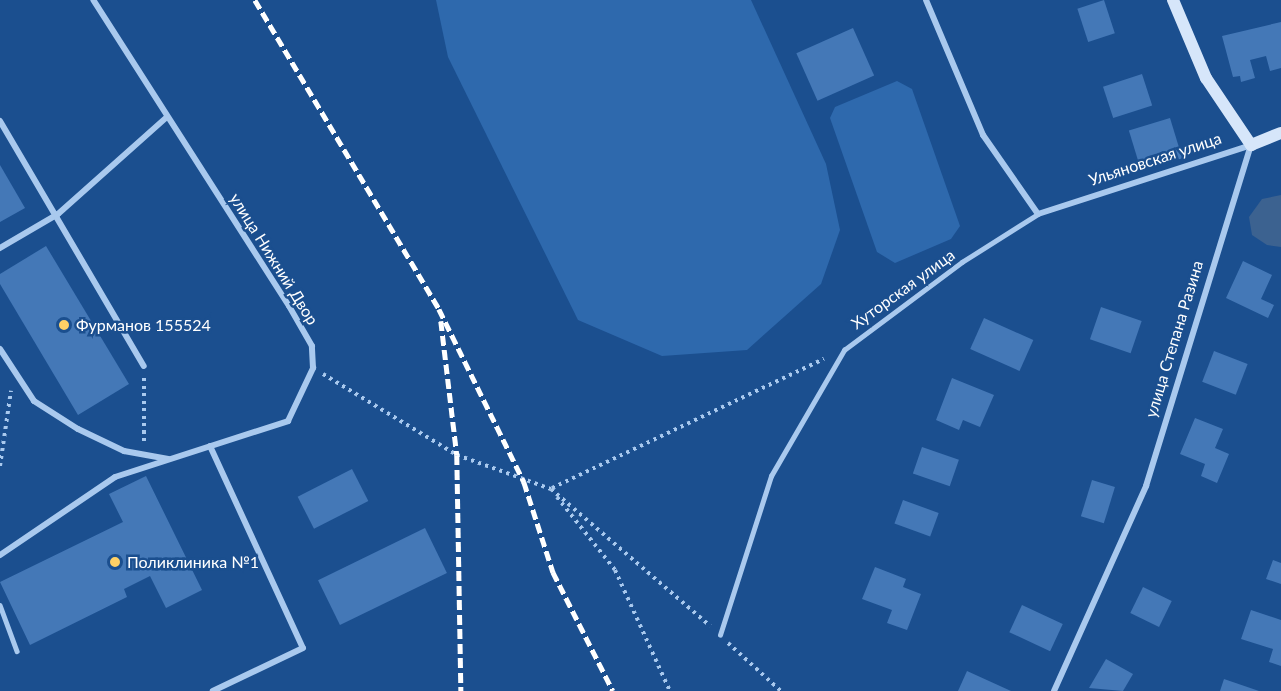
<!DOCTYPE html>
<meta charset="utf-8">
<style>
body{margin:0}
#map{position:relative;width:1281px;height:691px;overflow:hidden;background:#1b4f8f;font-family:Lato,sans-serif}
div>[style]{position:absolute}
.green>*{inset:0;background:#2e69ad}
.water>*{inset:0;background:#3c6290}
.building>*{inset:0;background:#4478b7;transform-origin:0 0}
.path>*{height:4px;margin-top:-2px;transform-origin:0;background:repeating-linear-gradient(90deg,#a9c9ee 0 3px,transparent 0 7.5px)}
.lane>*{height:4.5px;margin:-2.25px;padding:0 2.25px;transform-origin:2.25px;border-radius:2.25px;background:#a9c9ee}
.street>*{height:6px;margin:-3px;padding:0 3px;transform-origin:3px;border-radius:3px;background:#a9c9ee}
.secondary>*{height:12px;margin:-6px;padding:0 6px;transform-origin:6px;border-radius:6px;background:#d6e6fa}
.rail>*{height:4.5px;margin-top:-2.25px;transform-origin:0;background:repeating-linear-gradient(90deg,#fff 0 10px,transparent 0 14.5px)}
.dots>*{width:16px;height:16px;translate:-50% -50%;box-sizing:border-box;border:3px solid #1b4f8f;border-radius:50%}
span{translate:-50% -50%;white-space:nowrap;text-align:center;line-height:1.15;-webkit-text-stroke:5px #1b4f8f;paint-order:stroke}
.street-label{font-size:16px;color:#fff}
.poi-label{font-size:16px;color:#fff}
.left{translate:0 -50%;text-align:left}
</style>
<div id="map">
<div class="green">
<div style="clip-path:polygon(436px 0,751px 0,826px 164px,840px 230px,821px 284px,747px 350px,662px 356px,578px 320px,448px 57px)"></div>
<div style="clip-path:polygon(897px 81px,912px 89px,960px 226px,951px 239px,895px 263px,877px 252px,830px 118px,835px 107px)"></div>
</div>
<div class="water">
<div style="clip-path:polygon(1281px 195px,1281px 247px,1267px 245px,1252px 235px,1249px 217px,1262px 199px)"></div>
</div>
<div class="building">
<div style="left:1104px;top:0;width:35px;height:28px;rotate:72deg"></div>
<div style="clip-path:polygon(1281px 22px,1281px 68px,1270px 71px,1266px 56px,1250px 60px,1255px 78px,1241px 82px,1240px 76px,1233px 77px,1222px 36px)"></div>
<div style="left:853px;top:28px;width:52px;height:62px;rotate:66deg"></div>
<div style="left:1142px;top:74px;width:33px;height:41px;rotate:72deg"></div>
<div style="left:1170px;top:118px;width:42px;height:43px;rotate:73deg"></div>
<div style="clip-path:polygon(0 165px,25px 208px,0 222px)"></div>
<div style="clip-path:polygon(46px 246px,129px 384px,78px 415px,0 284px,0 274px)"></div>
<div style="clip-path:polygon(1243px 261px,1272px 275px,1261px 299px,1274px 305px,1268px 318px,1226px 298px)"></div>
<div style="left:1101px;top:307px;width:43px;height:34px;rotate:19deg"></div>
<div style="left:984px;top:318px;width:54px;height:34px;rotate:24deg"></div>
<div style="left:1214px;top:351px;width:36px;height:33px;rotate:21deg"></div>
<div style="clip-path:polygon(952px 378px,994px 395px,980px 427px,963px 420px,959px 430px,936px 420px)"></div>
<div style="clip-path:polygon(1195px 418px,1223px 429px,1215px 448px,1229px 454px,1217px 483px,1201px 476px,1205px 464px,1180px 454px)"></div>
<div style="left:922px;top:447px;width:39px;height:28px;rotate:19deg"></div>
<div style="left:352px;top:469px;width:36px;height:61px;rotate:63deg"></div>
<div style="clip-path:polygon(146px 476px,202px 590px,166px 608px,150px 576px,124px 589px,127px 597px,30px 645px,0 582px,123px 522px,109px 494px)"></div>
<div style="left:1092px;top:480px;width:24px;height:38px;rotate:17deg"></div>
<div style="left:903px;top:500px;width:38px;height:25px;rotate:20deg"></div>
<div style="left:425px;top:528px;width:50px;height:119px;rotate:64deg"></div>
<div style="clip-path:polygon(1273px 560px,1281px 563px,1281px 584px,1266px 579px)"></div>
<div style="clip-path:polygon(875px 567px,906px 579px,903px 587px,921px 594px,907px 630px,887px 623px,892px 610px,862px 599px)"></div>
<div style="left:1143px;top:587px;width:32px;height:29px;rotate:26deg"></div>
<div style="left:1022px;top:605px;width:45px;height:30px;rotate:25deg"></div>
<div style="clip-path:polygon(1251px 610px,1281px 620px,1281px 666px,1269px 662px,1273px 649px,1241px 639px)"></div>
<div style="clip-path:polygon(1106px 659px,1133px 674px,1123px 691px,1089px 688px)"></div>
<div style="clip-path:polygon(967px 671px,1011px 691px,958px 691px)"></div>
<div style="clip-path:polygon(1224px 679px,1259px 691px,1220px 691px)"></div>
</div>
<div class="path">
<div style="left:323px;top:374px;width:157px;rotate:31.2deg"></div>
<div style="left:457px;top:455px;width:100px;rotate:19.9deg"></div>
<div style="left:551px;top:489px;width:210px;rotate:40.7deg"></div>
<div style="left:144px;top:378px;width:65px;rotate:90deg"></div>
<div style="left:0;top:466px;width:76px;rotate:-81.7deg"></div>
<div style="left:552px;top:488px;width:301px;rotate:-25.4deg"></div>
<div style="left:557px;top:497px;width:93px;rotate:51.5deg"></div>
<div style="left:615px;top:570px;width:133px;rotate:65.6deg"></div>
<div style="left:728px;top:643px;width:72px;rotate:42.2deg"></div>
</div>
<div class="lane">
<div style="left:0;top:605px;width:49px;rotate:69.7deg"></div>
<div style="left:720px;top:635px;width:167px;rotate:-72.2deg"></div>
<div style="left:771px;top:476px;width:146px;rotate:-59.9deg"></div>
<div style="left:844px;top:350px;width:147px;rotate:-36.7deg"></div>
<div style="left:962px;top:262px;width:90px;rotate:-32.3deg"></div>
</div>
<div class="street">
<div style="left:926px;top:0;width:147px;rotate:67.1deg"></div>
<div style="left:983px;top:135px;width:96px;rotate:55.2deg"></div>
<div style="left:1038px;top:214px;width:224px;rotate:-17.9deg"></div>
<div style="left:0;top:121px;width:284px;rotate:59.6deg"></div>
<div style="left:0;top:248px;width:67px;rotate:-30.4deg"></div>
<div style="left:58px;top:214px;width:146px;rotate:-41.7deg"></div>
<div style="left:0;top:349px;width:62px;rotate:56.8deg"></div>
<div style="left:34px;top:401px;width:52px;rotate:32.5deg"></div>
<div style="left:78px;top:429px;width:51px;rotate:25.6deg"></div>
<div style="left:124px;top:451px;width:45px;rotate:10.3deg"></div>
<div style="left:210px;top:446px;width:222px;rotate:65.3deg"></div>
<div style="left:303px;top:648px;width:100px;rotate:154.5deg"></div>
<div style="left:0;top:555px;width:139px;rotate:-34.1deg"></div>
<div style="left:115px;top:477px;width:182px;rotate:-17.9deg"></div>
<div style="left:288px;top:421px;width:59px;rotate:-64.7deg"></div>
<div style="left:313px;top:368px;width:22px;rotate:-93deg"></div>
<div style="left:312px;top:346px;width:46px;rotate:-119.9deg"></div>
<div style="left:289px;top:306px;width:363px;rotate:-122.6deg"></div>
<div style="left:1054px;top:691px;width:225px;rotate:-65.8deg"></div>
<div style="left:1146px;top:486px;width:357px;rotate:-72.9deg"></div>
</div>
<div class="secondary">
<div style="left:1173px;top:0;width:85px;rotate:67.1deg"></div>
<div style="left:1206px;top:78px;width:81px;rotate:56.1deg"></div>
<div style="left:1251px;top:145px;width:32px;rotate:-22deg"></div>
</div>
<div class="rail">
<div style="left:255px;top:0;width:360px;rotate:59.2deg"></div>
<div style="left:439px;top:309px;width:193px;rotate:63.8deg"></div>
<div style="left:524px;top:482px;width:95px;rotate:72.1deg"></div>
<div style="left:553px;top:572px;width:133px;rotate:63.2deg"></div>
<div style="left:441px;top:321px;width:135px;rotate:83.2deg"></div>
<div style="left:457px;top:455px;width:236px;rotate:89deg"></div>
</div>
<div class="dots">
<div style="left:64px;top:325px;background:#ffd166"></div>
<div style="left:115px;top:562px;background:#ffd166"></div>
</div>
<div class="street-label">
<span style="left:1155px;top:159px;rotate:-18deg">Ульяновская улица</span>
<span style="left:274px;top:259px;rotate:58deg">улица Нижний Двор</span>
<span style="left:903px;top:289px;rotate:-36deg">Хуторская улица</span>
<span style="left:1174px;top:339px;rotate:-73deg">улица Степана Разина</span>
</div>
<div class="poi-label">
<span class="left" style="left:76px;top:325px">Фурманов 155524</span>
<span class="left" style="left:127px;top:562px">Поликлиника №1</span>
</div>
</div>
